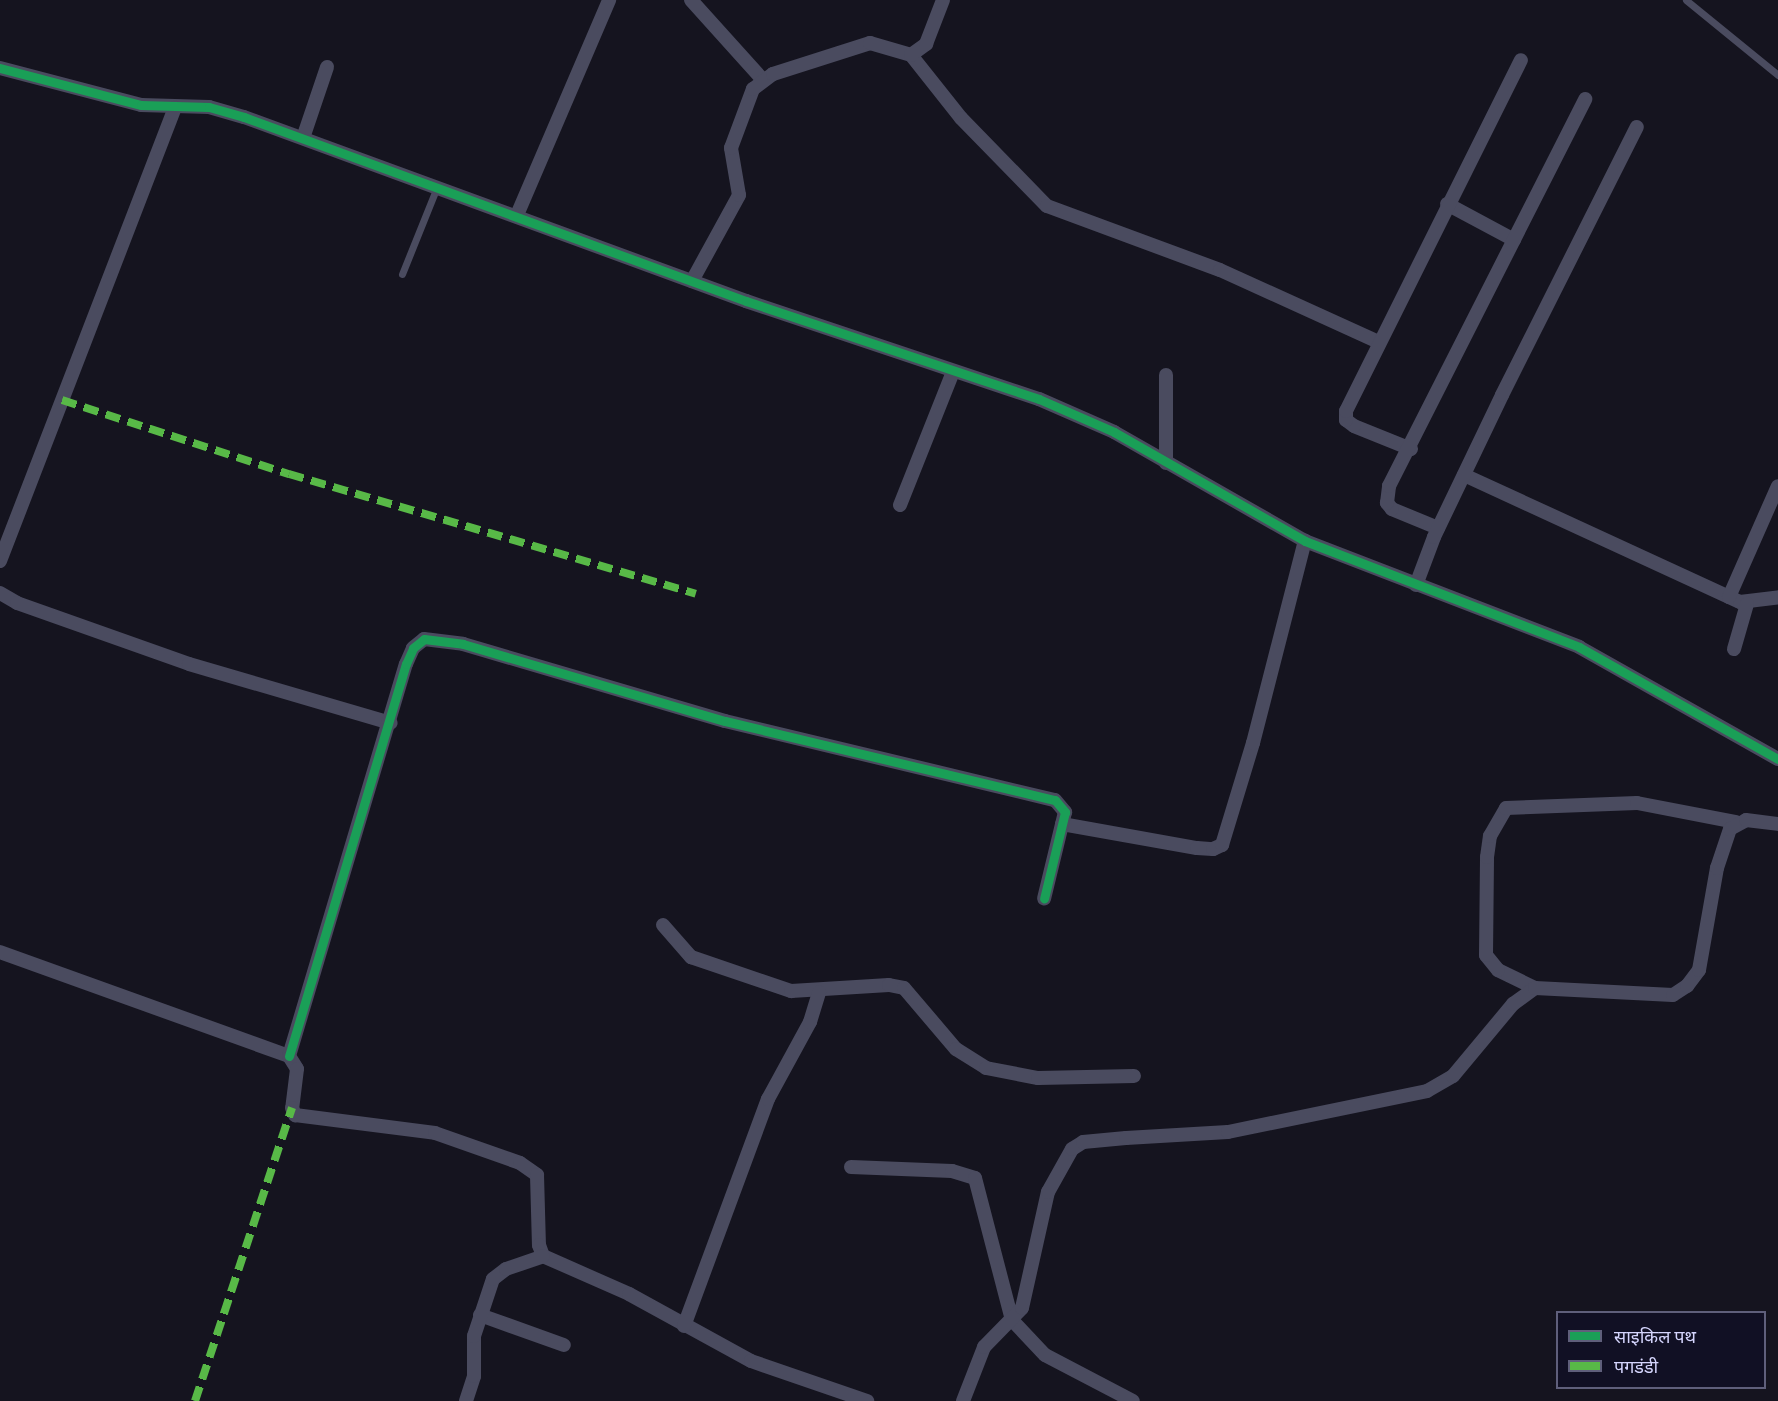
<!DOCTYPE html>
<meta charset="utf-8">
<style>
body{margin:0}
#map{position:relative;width:1778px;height:1401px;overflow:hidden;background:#15141f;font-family:"Titillium Web","Noto Sans Devanagari",sans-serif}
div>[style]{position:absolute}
.lane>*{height:7px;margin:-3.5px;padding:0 3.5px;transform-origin:3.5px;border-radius:3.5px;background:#4a4b5f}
.street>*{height:14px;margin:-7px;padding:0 7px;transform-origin:7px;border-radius:7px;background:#4a4b5f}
.quiet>*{height:8px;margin-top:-4px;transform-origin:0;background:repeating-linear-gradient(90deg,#58b947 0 15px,transparent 0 23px)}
.cycleway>*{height:9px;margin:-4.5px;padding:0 4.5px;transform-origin:4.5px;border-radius:4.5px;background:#1a9f57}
span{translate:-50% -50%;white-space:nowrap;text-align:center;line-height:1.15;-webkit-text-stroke:4.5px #111024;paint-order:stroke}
.legend{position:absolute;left:1556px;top:1311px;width:210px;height:78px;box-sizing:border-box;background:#111024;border:2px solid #5f5f7b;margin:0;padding:8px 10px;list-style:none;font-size:18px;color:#d5d5fd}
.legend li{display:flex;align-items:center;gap:12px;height:30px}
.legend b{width:30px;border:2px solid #5f5f7b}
</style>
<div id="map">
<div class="lane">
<div style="left:1686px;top:0;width:119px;rotate:39.2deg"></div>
<div style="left:402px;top:274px;width:94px;rotate:-68.1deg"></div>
</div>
<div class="street">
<div style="left:691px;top:0;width:108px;rotate:48deg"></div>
<div style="left:911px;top:55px;width:80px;rotate:51.6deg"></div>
<div style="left:961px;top:118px;width:123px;rotate:45.7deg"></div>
<div style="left:1047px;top:206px;width:184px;rotate:20.3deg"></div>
<div style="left:1220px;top:270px;width:175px;rotate:24.4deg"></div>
<div style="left:0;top:68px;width:146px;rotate:14.7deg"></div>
<div style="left:141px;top:105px;width:68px;rotate:1.7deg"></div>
<div style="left:209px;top:107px;width:36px;rotate:16deg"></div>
<div style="left:244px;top:117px;width:535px;rotate:20.13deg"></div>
<div style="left:746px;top:301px;width:309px;rotate:18.5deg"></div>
<div style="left:1039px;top:399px;width:82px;rotate:23.7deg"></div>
<div style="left:1114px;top:432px;width:220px;rotate:29.7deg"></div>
<div style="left:1305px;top:541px;width:294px;rotate:21.1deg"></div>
<div style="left:1579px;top:647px;width:228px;rotate:29.4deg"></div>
<div style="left:303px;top:138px;width:75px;rotate:-71.3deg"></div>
<div style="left:1447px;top:204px;width:76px;rotate:28.2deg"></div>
<div style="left:517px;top:215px;width:234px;rotate:-66.8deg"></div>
<div style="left:692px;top:281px;width:98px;rotate:-61.3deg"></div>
<div style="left:739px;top:195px;width:48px;rotate:-99.7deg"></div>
<div style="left:731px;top:148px;width:63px;rotate:-69.6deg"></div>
<div style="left:753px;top:89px;width:25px;rotate:-37deg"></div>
<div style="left:773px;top:74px;width:102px;rotate:-17.7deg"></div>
<div style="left:870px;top:43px;width:43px;rotate:16.3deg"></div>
<div style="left:911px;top:55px;width:19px;rotate:-36deg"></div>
<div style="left:926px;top:44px;width:47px;rotate:-68.9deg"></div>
<div style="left:1166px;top:375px;width:88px;rotate:90deg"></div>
<div style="left:1411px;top:449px;width:61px;rotate:-158deg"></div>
<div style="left:1354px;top:426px;width:10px;rotate:-143deg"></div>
<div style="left:1346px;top:420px;width:9px;rotate:-90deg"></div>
<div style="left:1346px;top:411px;width:392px;rotate:-63.5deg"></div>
<div style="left:1464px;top:475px;width:304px;rotate:24.7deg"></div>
<div style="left:1740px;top:602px;width:38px;rotate:-7deg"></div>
<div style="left:900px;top:505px;width:143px;rotate:-68.3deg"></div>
<div style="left:1438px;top:528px;width:50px;rotate:-157.6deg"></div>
<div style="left:1392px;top:509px;width:8px;rotate:-130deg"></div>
<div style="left:1387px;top:503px;width:17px;rotate:-83deg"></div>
<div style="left:1389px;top:486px;width:434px;rotate:-63.1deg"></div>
<div style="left:0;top:561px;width:486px;rotate:-68.9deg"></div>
<div style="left:1416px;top:585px;width:51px;rotate:-69.4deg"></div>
<div style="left:1434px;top:537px;width:157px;rotate:-64.4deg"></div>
<div style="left:1502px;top:395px;width:300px;rotate:-63.3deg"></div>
<div style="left:0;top:593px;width:20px;rotate:30deg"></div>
<div style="left:17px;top:603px;width:182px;rotate:19.5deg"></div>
<div style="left:189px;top:664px;width:210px;rotate:16.3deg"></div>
<div style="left:1729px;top:597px;width:121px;rotate:-66.2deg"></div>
<div style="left:1734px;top:649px;width:47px;rotate:-73.9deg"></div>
<div style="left:1062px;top:824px;width:137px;rotate:10.1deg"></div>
<div style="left:1197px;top:848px;width:16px;rotate:4deg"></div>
<div style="left:1213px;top:849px;width:10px;rotate:-24deg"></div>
<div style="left:1222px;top:845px;width:107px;rotate:-73.1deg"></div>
<div style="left:1253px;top:743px;width:209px;rotate:-75.6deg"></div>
<div style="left:663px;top:925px;width:43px;rotate:48.8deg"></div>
<div style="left:691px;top:957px;width:106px;rotate:18.8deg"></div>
<div style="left:791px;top:991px;width:98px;rotate:-3.5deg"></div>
<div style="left:889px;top:985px;width:15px;rotate:11deg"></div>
<div style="left:904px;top:988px;width:80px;rotate:49.6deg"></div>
<div style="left:956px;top:1049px;width:36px;rotate:32deg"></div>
<div style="left:986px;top:1068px;width:53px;rotate:10.9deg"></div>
<div style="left:1038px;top:1078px;width:96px;rotate:-1.2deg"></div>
<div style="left:0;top:952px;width:307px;rotate:19.8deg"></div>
<div style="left:289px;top:1056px;width:15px;rotate:58deg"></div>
<div style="left:297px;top:1069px;width:39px;rotate:97deg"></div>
<div style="left:292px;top:1108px;width:8px;rotate:67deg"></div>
<div style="left:295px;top:1115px;width:141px;rotate:7.3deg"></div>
<div style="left:435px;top:1133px;width:90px;rotate:19.4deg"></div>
<div style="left:520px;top:1163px;width:21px;rotate:35deg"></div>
<div style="left:537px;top:1175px;width:70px;rotate:88.4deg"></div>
<div style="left:539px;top:1245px;width:12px;rotate:70deg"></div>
<div style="left:543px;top:1256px;width:94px;rotate:23.8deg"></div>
<div style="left:629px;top:1294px;width:139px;rotate:28.8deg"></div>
<div style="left:751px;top:1361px;width:123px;rotate:19deg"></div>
<div style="left:1535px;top:988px;width:41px;rotate:-154.1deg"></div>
<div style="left:1498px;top:970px;width:19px;rotate:-129deg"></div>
<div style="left:1486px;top:955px;width:98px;rotate:-89.4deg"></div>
<div style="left:1487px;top:857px;width:21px;rotate:-82deg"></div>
<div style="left:1490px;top:836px;width:32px;rotate:-60deg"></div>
<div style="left:1506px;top:808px;width:131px;rotate:-2.2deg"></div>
<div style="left:1637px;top:803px;width:101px;rotate:10.9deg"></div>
<div style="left:289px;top:1056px;width:409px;rotate:-73.4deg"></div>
<div style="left:406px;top:664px;width:17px;rotate:-66deg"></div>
<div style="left:413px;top:648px;width:14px;rotate:-39deg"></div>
<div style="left:424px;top:639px;width:39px;rotate:7deg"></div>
<div style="left:463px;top:644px;width:273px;rotate:16.4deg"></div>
<div style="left:725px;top:721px;width:339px;rotate:13.5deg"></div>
<div style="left:1055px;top:800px;width:16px;rotate:50deg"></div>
<div style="left:1065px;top:812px;width:89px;rotate:103.6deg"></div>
<div style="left:851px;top:1167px;width:101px;rotate:2.3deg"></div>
<div style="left:952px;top:1171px;width:24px;rotate:17deg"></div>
<div style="left:975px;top:1178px;width:147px;rotate:75.4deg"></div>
<div style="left:1012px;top:1320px;width:48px;rotate:46.7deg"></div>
<div style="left:1045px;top:1355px;width:99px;rotate:27.6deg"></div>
<div style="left:480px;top:1315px;width:89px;rotate:19.7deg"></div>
<div style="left:684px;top:1326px;width:242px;rotate:-69.7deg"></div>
<div style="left:768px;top:1099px;width:88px;rotate:-61.4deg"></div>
<div style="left:810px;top:1022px;width:31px;rotate:-73deg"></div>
<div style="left:466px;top:1401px;width:26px;rotate:-72deg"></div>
<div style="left:474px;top:1376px;width:40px;rotate:-90deg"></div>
<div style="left:474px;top:1336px;width:60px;rotate:-71.6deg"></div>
<div style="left:493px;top:1279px;width:16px;rotate:-38deg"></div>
<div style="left:506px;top:1269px;width:39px;rotate:-19deg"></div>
<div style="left:963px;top:1401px;width:58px;rotate:-68.7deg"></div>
<div style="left:984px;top:1347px;width:54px;rotate:-45.7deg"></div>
<div style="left:1022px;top:1308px;width:119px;rotate:-77.4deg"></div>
<div style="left:1048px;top:1192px;width:49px;rotate:-60.8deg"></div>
<div style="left:1072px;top:1149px;width:13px;rotate:-32deg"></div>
<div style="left:1083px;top:1142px;width:43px;rotate:-5.3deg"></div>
<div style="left:1126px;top:1138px;width:102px;rotate:-3.4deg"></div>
<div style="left:1228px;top:1132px;width:203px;rotate:-11.6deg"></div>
<div style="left:1427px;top:1091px;width:30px;rotate:-30deg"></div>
<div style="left:1453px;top:1076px;width:94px;rotate:-50.2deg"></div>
<div style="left:1513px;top:1004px;width:27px;rotate:-36deg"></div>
<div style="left:1535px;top:988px;width:138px;rotate:2.9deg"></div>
<div style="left:1673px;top:995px;width:17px;rotate:-33deg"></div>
<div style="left:1687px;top:986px;width:20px;rotate:-53deg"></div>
<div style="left:1699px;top:970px;width:104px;rotate:-80deg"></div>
<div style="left:1717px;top:868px;width:41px;rotate:-71.6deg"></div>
<div style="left:1730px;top:829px;width:18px;rotate:-29deg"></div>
<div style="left:1746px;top:820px;width:32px;rotate:7deg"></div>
</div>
<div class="quiet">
<div style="left:62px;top:400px;width:239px;rotate:18.1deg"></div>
<div style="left:289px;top:474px;width:424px;rotate:16.4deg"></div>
<div style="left:195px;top:1401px;width:309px;rotate:-71.7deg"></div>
</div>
<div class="cycleway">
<div style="left:0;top:68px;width:146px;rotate:14.7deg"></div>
<div style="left:141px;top:105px;width:68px;rotate:1.7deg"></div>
<div style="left:209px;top:107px;width:36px;rotate:16deg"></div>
<div style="left:244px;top:117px;width:535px;rotate:20.13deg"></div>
<div style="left:746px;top:301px;width:309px;rotate:18.5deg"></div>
<div style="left:1039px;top:399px;width:82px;rotate:23.7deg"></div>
<div style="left:1114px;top:432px;width:220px;rotate:29.7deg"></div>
<div style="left:1305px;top:541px;width:294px;rotate:21.1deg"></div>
<div style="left:1579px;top:647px;width:228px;rotate:29.4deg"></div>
<div style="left:289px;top:1056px;width:409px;rotate:-73.4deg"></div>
<div style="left:406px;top:664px;width:17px;rotate:-66deg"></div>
<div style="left:413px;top:648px;width:14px;rotate:-39deg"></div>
<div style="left:424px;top:639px;width:39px;rotate:7deg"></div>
<div style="left:463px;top:644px;width:273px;rotate:16.4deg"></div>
<div style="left:725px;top:721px;width:339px;rotate:13.5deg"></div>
<div style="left:1055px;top:800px;width:16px;rotate:50deg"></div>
<div style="left:1065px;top:812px;width:89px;rotate:103.6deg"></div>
</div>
<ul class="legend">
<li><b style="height:8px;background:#1a9f57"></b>साइकिल पथ</li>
<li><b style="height:8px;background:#58b947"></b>पगडंडी</li>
</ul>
</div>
